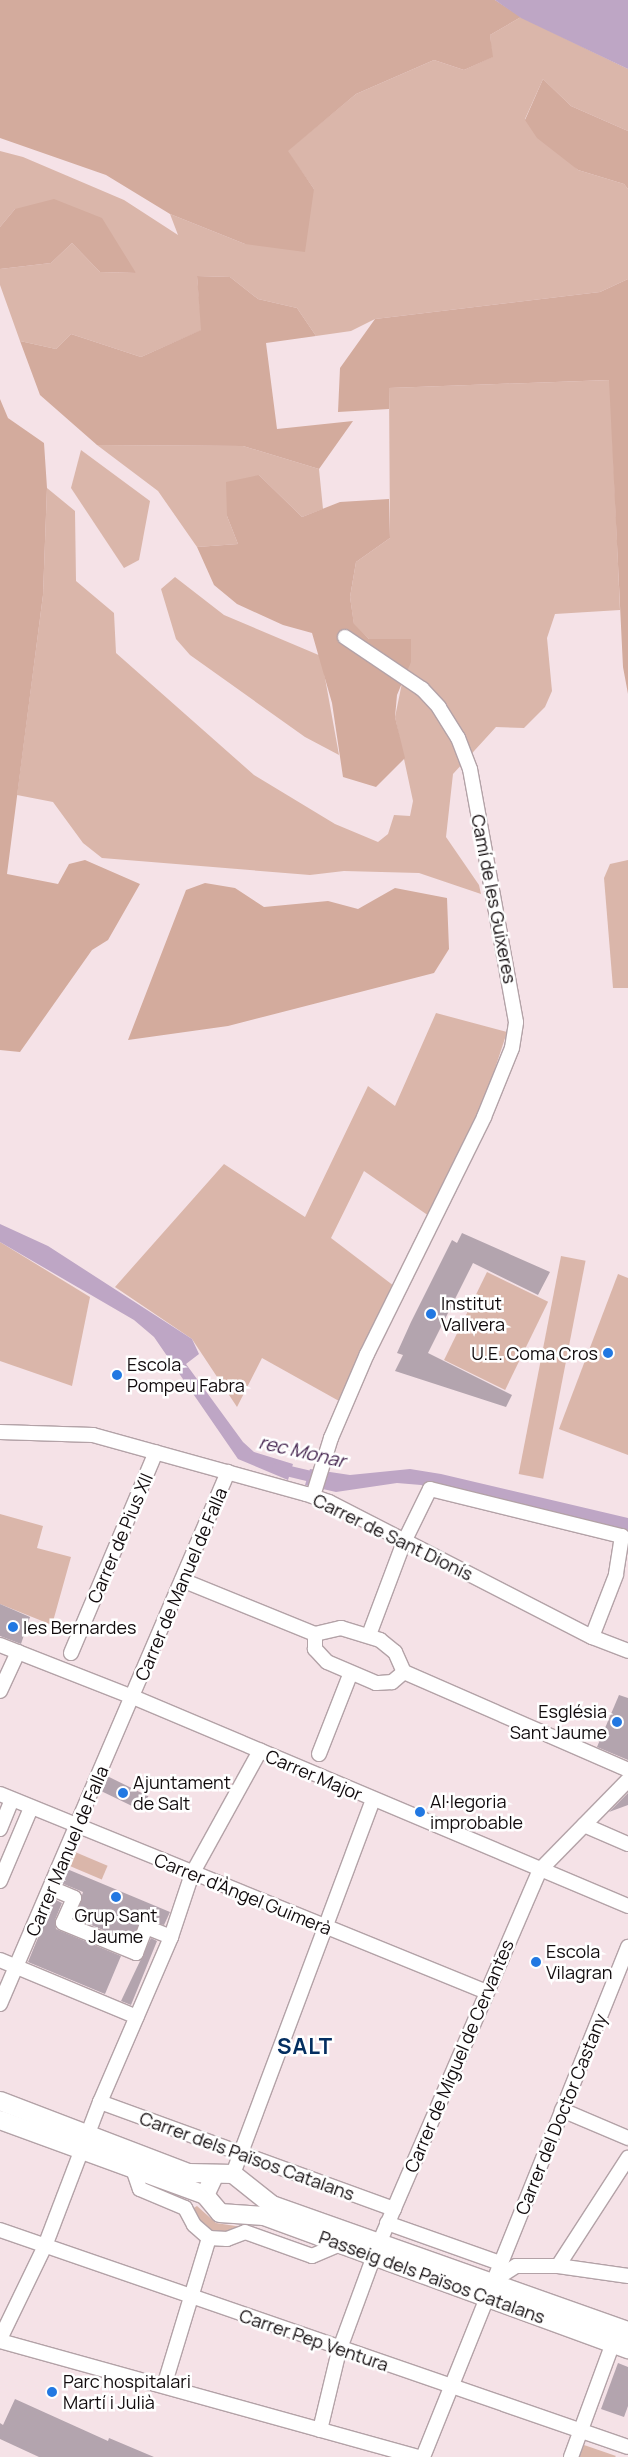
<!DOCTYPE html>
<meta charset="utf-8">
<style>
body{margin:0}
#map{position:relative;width:628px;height:2457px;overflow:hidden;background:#f5e2e7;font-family:Manrope,sans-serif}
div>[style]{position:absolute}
.green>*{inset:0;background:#dab6aa;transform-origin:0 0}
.forest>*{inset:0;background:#d3ab9d}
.water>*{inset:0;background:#bea6c5}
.canal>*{height:11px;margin:-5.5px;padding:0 5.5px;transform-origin:5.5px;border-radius:5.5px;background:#bea6c5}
.building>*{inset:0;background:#b3a4ae;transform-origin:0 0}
.roads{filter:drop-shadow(1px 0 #b3a2a7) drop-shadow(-1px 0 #b3a2a7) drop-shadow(0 1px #b3a2a7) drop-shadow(0 -1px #b3a2a7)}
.minor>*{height:14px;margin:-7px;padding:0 7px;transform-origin:7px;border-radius:7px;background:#fff}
.major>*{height:18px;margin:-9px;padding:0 9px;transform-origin:9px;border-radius:9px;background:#fff}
.dots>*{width:14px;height:14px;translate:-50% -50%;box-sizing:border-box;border:2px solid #fff;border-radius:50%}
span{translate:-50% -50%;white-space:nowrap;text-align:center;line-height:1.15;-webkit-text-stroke:5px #fff;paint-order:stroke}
.street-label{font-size:18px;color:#110b0d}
.poi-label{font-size:18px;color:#110b0d}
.left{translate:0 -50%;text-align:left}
.right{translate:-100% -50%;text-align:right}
.water-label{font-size:19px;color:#462650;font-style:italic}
.district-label{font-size:22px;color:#042e60;font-weight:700;letter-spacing:1px}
</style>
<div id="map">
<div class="green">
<div style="clip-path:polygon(521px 17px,628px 69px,628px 131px,571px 106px,543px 79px,525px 119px,578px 170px,624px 184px,628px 189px,628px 279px,600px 292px,375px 319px,351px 331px,316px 336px,297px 308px,258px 299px,230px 277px,197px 276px,202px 330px,141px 357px,71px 334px,56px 349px,20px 341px,0 285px,0 269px,51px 263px,72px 243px,100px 272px,136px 273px,15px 209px,0 227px,0 151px,23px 157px,124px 200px,178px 235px,170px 214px,245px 244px,314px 189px,287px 151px,356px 94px,434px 60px,464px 70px,492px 57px,490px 35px)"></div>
<div style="clip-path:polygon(610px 380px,620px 610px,555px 614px,547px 638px,552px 691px,545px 707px,524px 728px,496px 727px,453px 774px,446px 837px,479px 885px,481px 894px,419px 873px,344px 871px,310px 875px,102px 858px,83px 843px,53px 802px,17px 795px,43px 595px,47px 488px,75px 511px,76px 581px,114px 613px,116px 653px,254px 775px,335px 824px,378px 842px,388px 834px,394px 815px,410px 816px,413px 801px,395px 717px,411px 639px,369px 639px,354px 625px,350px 597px,356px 562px,390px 538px,389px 388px)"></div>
<div style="clip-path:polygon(97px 445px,243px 446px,319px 469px,323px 509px,302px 517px,259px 475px,227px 516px,238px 544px,197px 547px,158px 491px)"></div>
<div style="clip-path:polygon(81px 450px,150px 501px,139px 560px,124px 568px,71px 488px)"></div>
<div style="clip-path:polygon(175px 577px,224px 615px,321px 656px,339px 755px,305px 737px,190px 655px,176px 639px,161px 589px)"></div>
<div style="clip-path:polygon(628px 860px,628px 988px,613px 988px,604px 878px,610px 864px)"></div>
<div style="clip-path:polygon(436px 1013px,507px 1032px,487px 1093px,429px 1216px,364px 1171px,331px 1238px,394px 1286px,339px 1401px,262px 1358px,237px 1407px,192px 1339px,115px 1287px,224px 1164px,305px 1217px,368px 1086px,395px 1106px)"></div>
<div style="clip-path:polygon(0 1242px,90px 1297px,72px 1386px,0 1361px)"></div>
<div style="left:561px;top:1256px;width:25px;height:222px;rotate:11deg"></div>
<div style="left:487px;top:1272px;width:68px;height:98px;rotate:26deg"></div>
<div style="clip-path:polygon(618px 1274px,628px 1278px,628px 1455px,559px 1429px)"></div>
<div style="clip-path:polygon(0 1514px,43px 1526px,37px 1548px,71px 1557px,52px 1625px,0 1604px)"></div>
<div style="left:68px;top:1849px;width:43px;height:15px;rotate:23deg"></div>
<div style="clip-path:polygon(197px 2206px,216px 2223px,242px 2227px,226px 2236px,203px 2232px,192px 2209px)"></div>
<div style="clip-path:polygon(584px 2445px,616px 2456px,615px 2457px,579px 2457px)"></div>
</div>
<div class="forest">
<div style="clip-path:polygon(0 0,495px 0,521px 17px,490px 35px,493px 57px,464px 70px,434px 60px,356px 94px,288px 151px,314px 189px,305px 252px,245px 244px,170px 214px,106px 175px,0 138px)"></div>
<div style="clip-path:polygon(543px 79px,571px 106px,628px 131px,628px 189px,624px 184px,578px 170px,537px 138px,525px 120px)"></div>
<div style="clip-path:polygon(54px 199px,102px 218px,136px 273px,100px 272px,72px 243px,51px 263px,0 269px,0 227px,15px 209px)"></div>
<div style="clip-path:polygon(197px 276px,230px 277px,258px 299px,297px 308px,316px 336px,266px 343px,277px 429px,353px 421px,319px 469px,243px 446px,97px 445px,40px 395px,20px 341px,56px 349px,71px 334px,141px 357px,201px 330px)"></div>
<div style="clip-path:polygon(628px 279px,628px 694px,623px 667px,609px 380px,389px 388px,389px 409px,338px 412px,340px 368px,375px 319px,600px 292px)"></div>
<div style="clip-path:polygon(0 399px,8px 418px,44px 443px,47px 488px,43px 595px,7px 874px,58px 884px,69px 864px,85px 860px,140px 884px,108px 940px,92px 950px,20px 1052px,0 1050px)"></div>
<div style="clip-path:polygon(259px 475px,302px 517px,340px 502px,389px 499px,390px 538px,356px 562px,350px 597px,354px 624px,369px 639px,411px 639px,411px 662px,397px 695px,395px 717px,405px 758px,376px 787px,343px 777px,332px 703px,312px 633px,283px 625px,237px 604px,214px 585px,197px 547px,238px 544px,227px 516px,226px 482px)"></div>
<div style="clip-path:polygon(205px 883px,235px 888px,264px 907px,328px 901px,358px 909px,395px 888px,447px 898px,449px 949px,434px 973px,228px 1026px,128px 1040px,186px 890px)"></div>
</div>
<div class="water">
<div style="clip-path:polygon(495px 0,628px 0,628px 69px,521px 18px)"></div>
<div style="clip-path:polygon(0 1224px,48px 1246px,192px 1339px,199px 1354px,186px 1364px,243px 1442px,254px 1452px,293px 1464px,288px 1480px,238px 1459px,154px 1337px,134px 1320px,0 1242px)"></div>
<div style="clip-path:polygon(310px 1469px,350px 1475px,410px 1469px,441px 1474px,628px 1518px,628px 1530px,421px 1485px,397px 1483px,336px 1492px,305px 1485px)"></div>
</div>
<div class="canal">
<div style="left:277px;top:1468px;width:47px;rotate:13.4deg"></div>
</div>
<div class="building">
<div style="clip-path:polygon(462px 1233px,550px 1272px,538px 1295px,473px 1263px,428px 1353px,512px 1395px,506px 1407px,395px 1371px,403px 1355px,397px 1353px,411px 1322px,452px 1240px,457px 1243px)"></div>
<div style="clip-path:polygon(0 1604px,30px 1617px,21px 1644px,0 1636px)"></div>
<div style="clip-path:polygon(619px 1695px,628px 1698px,628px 1760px,597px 1747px)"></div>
<div style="left:107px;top:1776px;width:46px;height:16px;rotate:26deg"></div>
<div style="clip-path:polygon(628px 1793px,628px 1805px,609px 1812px)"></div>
<div style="clip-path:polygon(67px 1869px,170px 1912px,164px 1925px,141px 1920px,131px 1942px,75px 1918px,83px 1892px,61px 1883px)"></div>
<div style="clip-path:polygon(54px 1899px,62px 1903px,55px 1920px,56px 1929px,121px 1956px,105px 1994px,28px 1962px)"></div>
<div style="clip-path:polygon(151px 1938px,157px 1941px,131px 2005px,121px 2001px)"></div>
<div style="clip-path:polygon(618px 2363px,628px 2367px,628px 2406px,624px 2417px,601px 2409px)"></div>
<div style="clip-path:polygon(15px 2399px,108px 2441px,109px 2438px,154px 2457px,39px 2457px,0 2439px,0 2423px,3px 2425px)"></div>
</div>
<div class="roads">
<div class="minor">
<div style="left:0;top:1432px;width:93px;rotate:1.8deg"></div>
<div style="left:93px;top:1435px;width:221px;rotate:15.5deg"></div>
<div style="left:306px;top:1494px;width:24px;rotate:19deg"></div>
<div style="left:329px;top:1502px;width:296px;rotate:27.2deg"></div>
<div style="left:592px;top:1637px;width:39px;rotate:21deg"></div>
<div style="left:313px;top:1496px;width:61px;rotate:-72.8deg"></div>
<div style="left:331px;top:1438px;width:91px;rotate:-66.8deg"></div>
<div style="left:367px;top:1354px;width:264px;rotate:-63.7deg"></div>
<div style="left:484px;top:1117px;width:74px;rotate:-67.9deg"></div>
<div style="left:512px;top:1048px;width:26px;rotate:-81deg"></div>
<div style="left:516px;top:1022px;width:257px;rotate:-100.3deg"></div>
<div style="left:470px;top:769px;width:33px;rotate:-111deg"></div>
<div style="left:458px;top:738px;width:36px;rotate:-122deg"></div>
<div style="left:439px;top:707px;width:25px;rotate:-133deg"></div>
<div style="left:422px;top:689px;width:93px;rotate:-146deg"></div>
<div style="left:182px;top:1580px;width:144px;rotate:22.1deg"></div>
<div style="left:341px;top:1628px;width:41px;rotate:17.1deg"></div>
<div style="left:380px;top:1640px;width:19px;rotate:39deg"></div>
<div style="left:395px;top:1652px;width:22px;rotate:66deg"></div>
<div style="left:404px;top:1672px;width:16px;rotate:140deg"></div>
<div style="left:392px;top:1682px;width:16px;rotate:176deg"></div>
<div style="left:376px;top:1683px;width:53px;rotate:-156.8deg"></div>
<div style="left:327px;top:1662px;width:18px;rotate:-133deg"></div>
<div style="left:315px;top:1649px;width:15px;rotate:-90deg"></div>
<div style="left:315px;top:1634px;width:27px;rotate:-13deg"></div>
<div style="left:369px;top:1635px;width:99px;rotate:-69.4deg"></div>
<div style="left:404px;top:1542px;width:59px;rotate:-63.9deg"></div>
<div style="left:430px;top:1489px;width:198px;rotate:13.8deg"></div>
<div style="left:622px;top:1536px;width:39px;rotate:99deg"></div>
<div style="left:616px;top:1575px;width:66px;rotate:111.2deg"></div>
<div style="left:0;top:1645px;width:143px;rotate:21.4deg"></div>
<div style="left:133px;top:1697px;width:537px;rotate:22.89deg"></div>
<div style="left:71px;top:1653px;width:218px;rotate:-67.1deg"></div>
<div style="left:404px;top:1672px;width:244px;rotate:23.6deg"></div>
<div style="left:0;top:1691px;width:43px;rotate:-65.2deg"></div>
<div style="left:319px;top:1754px;width:85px;rotate:-68.6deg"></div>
<div style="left:0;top:1794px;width:526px;rotate:22.13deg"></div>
<div style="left:584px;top:1825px;width:48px;rotate:23.4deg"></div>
<div style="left:0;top:1829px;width:31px;rotate:-68deg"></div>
<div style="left:0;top:1881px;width:79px;rotate:-67deg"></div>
<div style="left:51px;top:1888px;width:25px;rotate:23deg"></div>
<div style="left:74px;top:1898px;width:27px;rotate:114deg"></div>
<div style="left:63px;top:1923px;width:79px;rotate:22.3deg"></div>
<div style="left:136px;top:1953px;width:28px;rotate:-69deg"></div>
<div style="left:146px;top:1927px;width:27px;rotate:22deg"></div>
<div style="left:0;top:1960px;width:148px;rotate:22.6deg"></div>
<div style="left:0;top:2004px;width:579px;rotate:-66.8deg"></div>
<div style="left:100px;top:2102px;width:313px;rotate:20deg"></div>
<div style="left:562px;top:2110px;width:72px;rotate:23deg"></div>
<div style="left:133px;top:2169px;width:21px;rotate:71deg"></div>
<div style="left:140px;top:2189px;width:49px;rotate:22.9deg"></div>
<div style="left:185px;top:2208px;width:19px;rotate:62deg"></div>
<div style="left:194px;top:2225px;width:20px;rotate:41deg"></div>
<div style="left:209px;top:2238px;width:18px;rotate:3deg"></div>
<div style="left:227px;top:2239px;width:19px;rotate:-21deg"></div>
<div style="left:245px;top:2232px;width:71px;rotate:19.7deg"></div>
<div style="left:312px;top:2256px;width:30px;rotate:-23deg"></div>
<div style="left:233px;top:2174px;width:399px;rotate:-69.5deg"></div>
<div style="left:387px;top:2223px;width:120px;rotate:19.5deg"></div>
<div style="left:0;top:2230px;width:664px;rotate:19.06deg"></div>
<div style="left:380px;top:2241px;width:403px;rotate:-66.7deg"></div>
<div style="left:539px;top:1871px;width:127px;rotate:-45.6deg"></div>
<div style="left:558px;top:2266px;width:129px;rotate:-57.1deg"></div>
<div style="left:496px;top:2279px;width:24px;rotate:-33deg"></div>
<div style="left:516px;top:2266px;width:42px"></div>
<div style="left:558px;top:2266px;width:71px;rotate:8.1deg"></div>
<div style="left:0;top:2339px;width:103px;rotate:-64.2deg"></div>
<div style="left:45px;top:2246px;width:154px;rotate:-69.1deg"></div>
<div style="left:100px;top:2102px;width:180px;rotate:-66.7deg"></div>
<div style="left:171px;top:1937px;width:66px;rotate:-71.6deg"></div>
<div style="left:192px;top:1874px;width:141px;rotate:-61.1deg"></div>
<div style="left:0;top:2341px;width:434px;rotate:15.5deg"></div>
<div style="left:164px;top:2386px;width:155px;rotate:-73.1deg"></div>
<div style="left:320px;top:2430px;width:81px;rotate:-76.5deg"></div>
<div style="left:339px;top:2351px;width:101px;rotate:-69.8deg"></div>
<div style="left:423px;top:2457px;width:550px;rotate:-68.1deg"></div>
<div style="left:571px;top:2457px;width:121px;rotate:-69.8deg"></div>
</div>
<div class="major">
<div style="left:0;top:2101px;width:202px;rotate:20.9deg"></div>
<div style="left:189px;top:2173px;width:44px;rotate:1.3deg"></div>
<div style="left:233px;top:2174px;width:50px;rotate:38.5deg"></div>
<div style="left:272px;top:2205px;width:378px;rotate:19.5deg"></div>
<div style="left:0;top:2120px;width:218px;rotate:20.1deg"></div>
<div style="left:214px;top:2176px;width:21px;rotate:115deg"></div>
<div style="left:205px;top:2195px;width:23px;rotate:50deg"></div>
<div style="left:220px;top:2213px;width:44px;rotate:3.9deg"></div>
<div style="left:264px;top:2216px;width:388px;rotate:20.1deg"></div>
</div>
</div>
<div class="dots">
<div style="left:431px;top:1314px;background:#2278e2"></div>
<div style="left:608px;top:1353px;background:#2278e2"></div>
<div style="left:117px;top:1375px;background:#2278e2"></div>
<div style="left:13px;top:1627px;background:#2278e2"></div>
<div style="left:617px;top:1722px;background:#2278e2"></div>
<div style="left:123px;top:1793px;background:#2278e2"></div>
<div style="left:420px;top:1812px;background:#2278e2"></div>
<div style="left:116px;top:1897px;background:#2278e2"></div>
<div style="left:536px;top:1962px;background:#2278e2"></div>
<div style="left:52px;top:2392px;background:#2278e2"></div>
</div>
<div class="street-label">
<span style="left:494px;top:899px;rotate:79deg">Camí de les Guixeres</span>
<span style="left:393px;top:1537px;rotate:26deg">Carrer de Sant Dionís</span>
<span style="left:120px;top:1538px;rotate:-67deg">Carrer de Pius XII</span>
<span style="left:181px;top:1584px;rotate:-67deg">Carrer de Manuel de Falla</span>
<span style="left:314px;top:1775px;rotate:23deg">Carrer Major</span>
<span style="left:67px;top:1851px;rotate:-67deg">Carrer Manuel de Falla</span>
<span style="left:243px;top:1894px;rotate:22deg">Carrer d'Àngel Guimerà</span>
<span style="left:459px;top:2056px;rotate:-67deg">Carrer de Miguel de Cervantes</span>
<span style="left:561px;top:2114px;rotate:-68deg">Carrer del Doctor Castany</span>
<span style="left:247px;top:2156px;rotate:20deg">Carrer dels Països Catalans</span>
<span style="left:432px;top:2277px;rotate:20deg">Passeig dels Països Catalans</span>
<span style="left:314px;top:2340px;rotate:19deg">Carrer Pep Ventura</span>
</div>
<div class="poi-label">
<span class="left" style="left:441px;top:1314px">Institut<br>Vallvera</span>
<span class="right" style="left:598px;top:1353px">U.E. Coma Cros</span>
<span class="left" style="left:127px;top:1375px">Escola<br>Pompeu Fabra</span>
<span class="left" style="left:23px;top:1627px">les Bernardes</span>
<span class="right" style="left:607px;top:1722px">Església<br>Sant Jaume</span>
<span class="left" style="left:133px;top:1793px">Ajuntament<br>de Salt</span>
<span class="left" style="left:430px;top:1812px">Al·legoria<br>improbable</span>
<span style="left:116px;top:1926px">Grup Sant<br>Jaume</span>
<span class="left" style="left:546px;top:1962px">Escola<br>Vilagran</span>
<span class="left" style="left:63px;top:2392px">Parc hospitalari<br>Martí i Julià</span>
</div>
<div class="water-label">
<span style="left:302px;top:1452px;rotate:13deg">rec Monar</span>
</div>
<div class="district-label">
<span style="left:305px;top:2047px">SALT</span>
</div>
</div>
